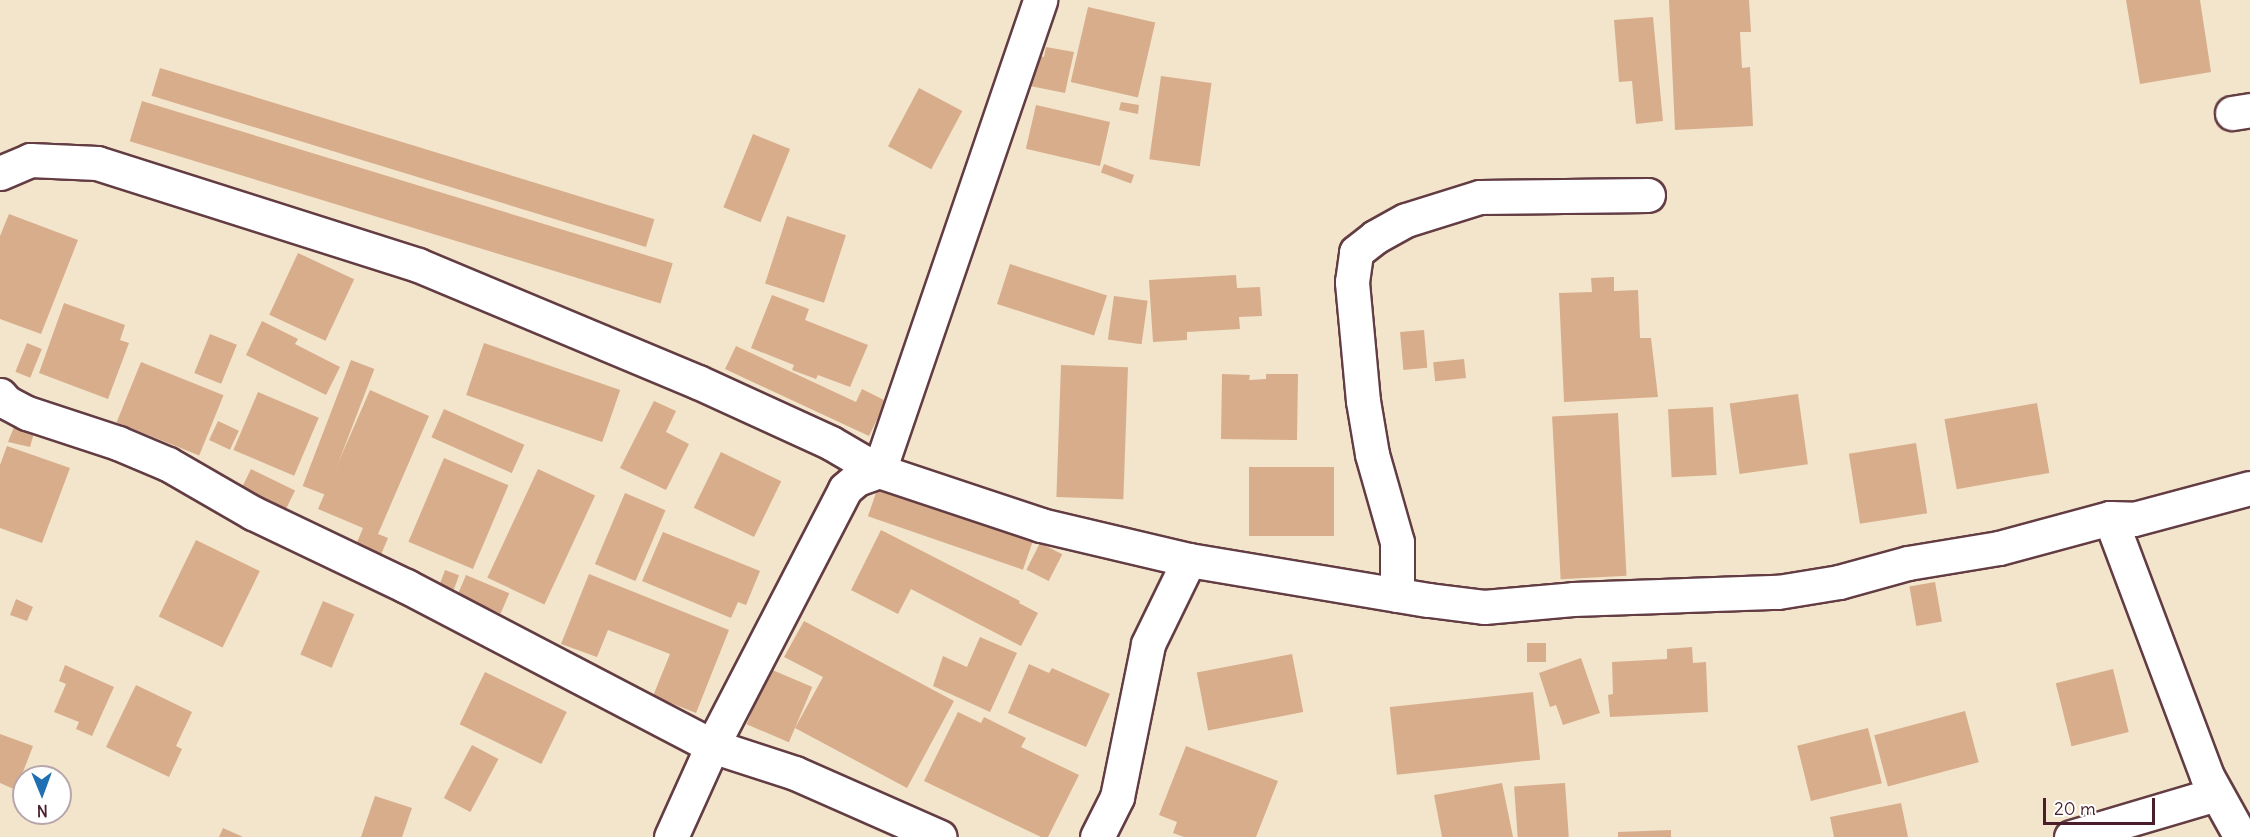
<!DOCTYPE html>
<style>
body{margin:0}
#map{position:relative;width:2250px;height:837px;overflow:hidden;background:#f2e5cb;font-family:Delius,sans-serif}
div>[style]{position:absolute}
.building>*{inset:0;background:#d8ad8c;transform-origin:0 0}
.roads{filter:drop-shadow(2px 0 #633d43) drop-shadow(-2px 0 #633d43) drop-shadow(0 2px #633d43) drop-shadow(0 -2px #633d43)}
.minor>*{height:33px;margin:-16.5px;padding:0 16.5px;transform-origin:16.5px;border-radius:16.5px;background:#fff}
span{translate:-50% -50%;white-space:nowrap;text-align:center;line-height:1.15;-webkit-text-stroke:6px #fff;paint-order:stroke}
.north{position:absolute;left:12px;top:765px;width:60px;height:60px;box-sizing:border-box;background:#fff;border:2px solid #b7a5aa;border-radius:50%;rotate:179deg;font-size:16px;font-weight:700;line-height:24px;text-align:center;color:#4a1f2b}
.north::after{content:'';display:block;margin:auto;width:21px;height:27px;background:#1f6fb2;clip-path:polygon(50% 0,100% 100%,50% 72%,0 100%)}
.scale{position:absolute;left:2043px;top:798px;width:112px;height:27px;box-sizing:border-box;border:3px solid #4a1f2b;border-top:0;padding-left:8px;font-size:18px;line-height:21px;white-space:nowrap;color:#4a1f2b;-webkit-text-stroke:4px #fff;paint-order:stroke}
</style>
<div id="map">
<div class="building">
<div style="clip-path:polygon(1669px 0,1749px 0,1751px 32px,1740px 32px,1742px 68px,1750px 67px,1753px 126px,1675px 130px)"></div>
<div style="clip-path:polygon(2126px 0,2200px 0,2211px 72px,2140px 84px)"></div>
<div style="left:1088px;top:7px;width:69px;height:77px;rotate:13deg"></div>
<div style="clip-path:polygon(1653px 17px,1663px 121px,1636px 124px,1632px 81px,1619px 82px,1614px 20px)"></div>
<div style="clip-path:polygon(1046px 47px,1074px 52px,1065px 93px,1030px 86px,1037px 55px,1044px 57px)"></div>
<div style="left:160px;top:68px;width:517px;height:29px;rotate:17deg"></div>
<div style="left:1161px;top:76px;width:51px;height:84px;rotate:8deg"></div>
<div style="left:919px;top:88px;width:49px;height:66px;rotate:28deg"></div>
<div style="left:142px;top:101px;width:555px;height:42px;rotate:17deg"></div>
<div style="clip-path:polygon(1121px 102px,1139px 105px,1138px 114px,1119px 110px)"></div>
<div style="left:1036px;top:105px;width:76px;height:45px;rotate:13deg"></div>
<div style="left:753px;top:134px;width:40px;height:79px;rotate:22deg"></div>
<div style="left:1104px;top:164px;width:32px;height:9px;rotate:20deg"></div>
<div style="clip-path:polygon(9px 214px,78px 240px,41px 334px,0 319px,0 236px)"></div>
<div style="left:787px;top:216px;width:62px;height:71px;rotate:18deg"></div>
<div style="left:298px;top:253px;width:62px;height:68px;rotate:25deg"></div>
<div style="left:1010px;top:264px;width:102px;height:42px;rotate:18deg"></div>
<div style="clip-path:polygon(1236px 275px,1237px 288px,1260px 287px,1262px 316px,1239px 317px,1240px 329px,1187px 332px,1187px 340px,1153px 342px,1149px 280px)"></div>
<div style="clip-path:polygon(1614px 277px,1614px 291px,1638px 290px,1640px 338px,1651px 338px,1658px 397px,1564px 402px,1559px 293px,1592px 292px,1591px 278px)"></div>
<div style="clip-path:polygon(772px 295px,809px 309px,805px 320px,868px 345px,850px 387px,818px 375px,816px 379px,792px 370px,794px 365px,751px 348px)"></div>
<div style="left:1114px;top:296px;width:34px;height:44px;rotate:8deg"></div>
<div style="clip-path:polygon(64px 303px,125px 325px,120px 340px,129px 343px,108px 399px,39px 373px)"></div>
<div style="clip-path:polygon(262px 321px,298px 339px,295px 344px,340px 367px,326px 395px,246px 355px)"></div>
<div style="left:1424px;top:330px;width:38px;height:24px;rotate:85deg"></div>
<div style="left:210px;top:334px;width:29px;height:42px;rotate:22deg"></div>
<div style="left:27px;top:343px;width:16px;height:31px;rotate:22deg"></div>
<div style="left:484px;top:343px;width:144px;height:55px;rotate:19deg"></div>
<div style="clip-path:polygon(736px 346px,856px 402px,862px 389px,886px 401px,869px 436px,725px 369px)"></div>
<div style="left:1464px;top:359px;width:19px;height:31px;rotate:84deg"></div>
<div style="left:351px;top:360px;width:25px;height:135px;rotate:21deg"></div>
<div style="left:141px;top:362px;width:89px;height:65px;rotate:22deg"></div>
<div style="left:1061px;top:365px;width:67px;height:132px;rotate:2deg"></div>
<div style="clip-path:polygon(1222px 374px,1250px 375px,1249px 380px,1266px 379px,1266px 374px,1298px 374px,1297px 440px,1221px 439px)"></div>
<div style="clip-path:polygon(370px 390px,429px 416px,378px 534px,388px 538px,380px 557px,355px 547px,363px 528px,318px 509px)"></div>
<div style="left:258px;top:392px;width:66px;height:63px;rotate:23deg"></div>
<div style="left:1798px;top:394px;width:71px;height:69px;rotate:82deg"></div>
<div style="clip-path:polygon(654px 401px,676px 411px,666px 432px,689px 444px,666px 490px,620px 468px)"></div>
<div style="left:2037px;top:403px;width:71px;height:94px;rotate:80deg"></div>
<div style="left:1713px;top:407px;width:68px;height:45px;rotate:87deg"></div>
<div style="left:444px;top:409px;width:88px;height:31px;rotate:24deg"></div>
<div style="left:1618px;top:413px;width:163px;height:66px;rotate:87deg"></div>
<div style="clip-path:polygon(19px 414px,36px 426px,30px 447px,8px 442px)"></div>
<div style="left:218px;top:421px;width:23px;height:21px;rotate:25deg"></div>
<div style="left:1916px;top:443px;width:71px;height:68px;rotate:81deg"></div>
<div style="clip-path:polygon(7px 446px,70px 468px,42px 543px,0 528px,0 465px)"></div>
<div style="left:721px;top:452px;width:67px;height:62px;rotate:26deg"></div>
<div style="left:444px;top:458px;width:70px;height:91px;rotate:23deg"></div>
<div style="left:1249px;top:467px;width:85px;height:69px"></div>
<div style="left:251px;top:469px;width:49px;height:27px;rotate:26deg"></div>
<div style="left:538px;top:469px;width:63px;height:120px;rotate:25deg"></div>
<div style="left:878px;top:487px;width:164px;height:31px;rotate:19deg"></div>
<div style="left:625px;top:493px;width:44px;height:77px;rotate:23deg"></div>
<div style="clip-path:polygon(881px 530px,1020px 601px,1019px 603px,1038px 613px,1021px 646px,911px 589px,898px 614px,851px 590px)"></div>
<div style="clip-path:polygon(663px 532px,760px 571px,746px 605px,738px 602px,731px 618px,642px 581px)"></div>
<div style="left:196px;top:540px;width:71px;height:85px;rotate:26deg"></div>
<div style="left:1040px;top:543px;width:25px;height:30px;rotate:27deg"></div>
<div style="left:445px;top:570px;width:15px;height:15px;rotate:20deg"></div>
<div style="clip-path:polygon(589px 574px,729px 630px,696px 713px,653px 696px,670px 654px,608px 630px,597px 657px,561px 644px)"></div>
<div style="left:466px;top:575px;width:47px;height:22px;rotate:23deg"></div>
<div style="left:1935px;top:582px;width:40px;height:26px;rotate:80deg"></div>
<div style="clip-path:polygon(16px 599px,33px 607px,27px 621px,10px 615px)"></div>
<div style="left:323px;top:601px;width:34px;height:58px;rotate:23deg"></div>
<div style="clip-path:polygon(804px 621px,954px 701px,907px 788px,795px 728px,823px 677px,784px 657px)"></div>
<div style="clip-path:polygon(980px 637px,1017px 653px,990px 712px,933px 686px,943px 656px,967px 667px)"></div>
<div style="left:1527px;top:643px;width:19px;height:19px"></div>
<div style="clip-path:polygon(1692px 647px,1693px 663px,1706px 662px,1708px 712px,1610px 717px,1608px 695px,1613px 694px,1612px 662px,1667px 659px,1667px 649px)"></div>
<div style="left:1292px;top:654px;width:59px;height:97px;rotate:79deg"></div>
<div style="clip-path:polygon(1581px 658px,1600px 713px,1563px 725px,1556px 705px,1550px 707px,1539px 673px)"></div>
<div style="clip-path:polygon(1029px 664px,1049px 673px,1052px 668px,1110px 694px,1086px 747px,1008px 713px)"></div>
<div style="clip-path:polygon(65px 665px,114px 687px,92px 736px,76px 729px,79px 722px,54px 712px,66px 684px,59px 681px)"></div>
<div style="left:770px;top:669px;width:46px;height:60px;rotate:23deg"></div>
<div style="left:2113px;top:669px;width:65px;height:59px;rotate:76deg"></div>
<div style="left:485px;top:672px;width:91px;height:58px;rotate:26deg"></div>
<div style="clip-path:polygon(136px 685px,192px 712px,176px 746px,182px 749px,169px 777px,106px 747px)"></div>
<div style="left:1533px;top:692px;width:68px;height:144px;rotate:84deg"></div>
<div style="left:1965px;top:711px;width:53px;height:94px;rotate:75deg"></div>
<div style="clip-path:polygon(958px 712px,981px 723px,984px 717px,1026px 738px,1021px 747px,1079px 775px,1048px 837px,1041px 837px,924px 781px)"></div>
<div style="left:1868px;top:728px;width:57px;height:73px;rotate:76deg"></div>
<div style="clip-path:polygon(0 734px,33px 746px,16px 790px,0 783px)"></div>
<div style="left:472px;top:745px;width:30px;height:60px;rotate:28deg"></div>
<div style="clip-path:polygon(1186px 746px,1278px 781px,1256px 837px,1184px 837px,1173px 833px,1177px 822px,1159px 815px)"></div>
<div style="clip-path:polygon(1502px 783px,1513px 837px,1442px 837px,1434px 795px)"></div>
<div style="left:1565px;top:783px;width:54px;height:51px;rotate:86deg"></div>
<div style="clip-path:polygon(375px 796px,412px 808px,402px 837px,361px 837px)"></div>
<div style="clip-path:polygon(1901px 803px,1908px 837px,1834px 837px,1830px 817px)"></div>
<div style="clip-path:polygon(223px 828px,243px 837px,219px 837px)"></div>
<div style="clip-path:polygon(1671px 830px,1671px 837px,1618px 837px,1618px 832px)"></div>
</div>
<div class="roads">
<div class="minor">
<div style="left:2232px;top:113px;width:18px;rotate:-9deg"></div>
<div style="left:0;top:173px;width:33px;rotate:-23deg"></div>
<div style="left:30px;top:160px;width:67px;rotate:2.6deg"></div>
<div style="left:97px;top:163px;width:337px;rotate:17.6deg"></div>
<div style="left:418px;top:265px;width:303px;rotate:22.7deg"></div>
<div style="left:698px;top:382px;width:146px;rotate:24.6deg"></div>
<div style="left:831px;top:443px;width:56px;rotate:30.3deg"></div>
<div style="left:879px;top:471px;width:171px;rotate:18.4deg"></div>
<div style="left:1041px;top:525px;width:152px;rotate:13.3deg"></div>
<div style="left:1189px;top:560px;width:243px;rotate:9.5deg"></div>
<div style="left:1429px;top:600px;width:55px;rotate:7.3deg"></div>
<div style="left:1484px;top:607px;width:89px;rotate:-5.1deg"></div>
<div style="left:1573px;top:599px;width:205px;rotate:-2deg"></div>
<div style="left:1778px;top:592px;width:62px;rotate:-9.3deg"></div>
<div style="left:1839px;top:582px;width:72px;rotate:-15.4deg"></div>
<div style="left:1908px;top:563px;width:92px;rotate:-9.4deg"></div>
<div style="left:1999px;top:548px;width:115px;rotate:-15.1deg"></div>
<div style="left:2110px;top:518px;width:24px;rotate:2deg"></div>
<div style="left:2134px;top:519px;width:120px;rotate:-15deg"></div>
<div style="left:0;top:395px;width:9px;rotate:49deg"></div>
<div style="left:6px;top:402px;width:24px;rotate:28deg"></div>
<div style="left:27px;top:413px;width:96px;rotate:18.2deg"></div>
<div style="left:118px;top:443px;width:54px;rotate:22.8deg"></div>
<div style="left:168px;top:464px;width:98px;rotate:30deg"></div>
<div style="left:253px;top:513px;width:170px;rotate:25.5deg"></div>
<div style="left:406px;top:586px;width:345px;rotate:27.6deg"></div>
<div style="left:712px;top:746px;width:87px;rotate:18deg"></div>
<div style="left:795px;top:773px;width:158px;rotate:23.8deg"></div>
<div style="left:879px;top:471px;width:498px;rotate:-71.1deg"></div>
<div style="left:2110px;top:518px;width:276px;rotate:69.4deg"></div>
<div style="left:2207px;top:776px;width:70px;rotate:60.9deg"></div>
<div style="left:1397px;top:595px;width:53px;rotate:-90deg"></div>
<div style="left:1397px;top:542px;width:91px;rotate:-105.9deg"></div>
<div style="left:1372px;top:454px;width:54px;rotate:-99.6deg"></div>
<div style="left:1363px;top:401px;width:120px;rotate:-95.3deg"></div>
<div style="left:1352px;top:282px;width:30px;rotate:-82deg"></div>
<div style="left:1356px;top:252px;width:24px;rotate:-38deg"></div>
<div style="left:1375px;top:237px;width:35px;rotate:-29deg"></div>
<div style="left:1406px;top:220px;width:77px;rotate:-17.3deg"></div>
<div style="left:1480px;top:197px;width:168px;rotate:-0.7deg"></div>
<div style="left:671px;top:837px;width:100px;rotate:-65.7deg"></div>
<div style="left:712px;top:746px;width:289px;rotate:-62.6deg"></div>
<div style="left:845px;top:489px;width:16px;rotate:-40deg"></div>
<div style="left:857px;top:479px;width:23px;rotate:-20deg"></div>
<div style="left:1097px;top:837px;width:45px;rotate:-63.4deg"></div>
<div style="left:1117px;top:797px;width:156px;rotate:-78.5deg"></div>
<div style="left:1148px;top:644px;width:93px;rotate:-64deg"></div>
<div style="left:2071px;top:837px;width:151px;rotate:-16.5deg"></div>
</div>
</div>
<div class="north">N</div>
<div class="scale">20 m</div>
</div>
